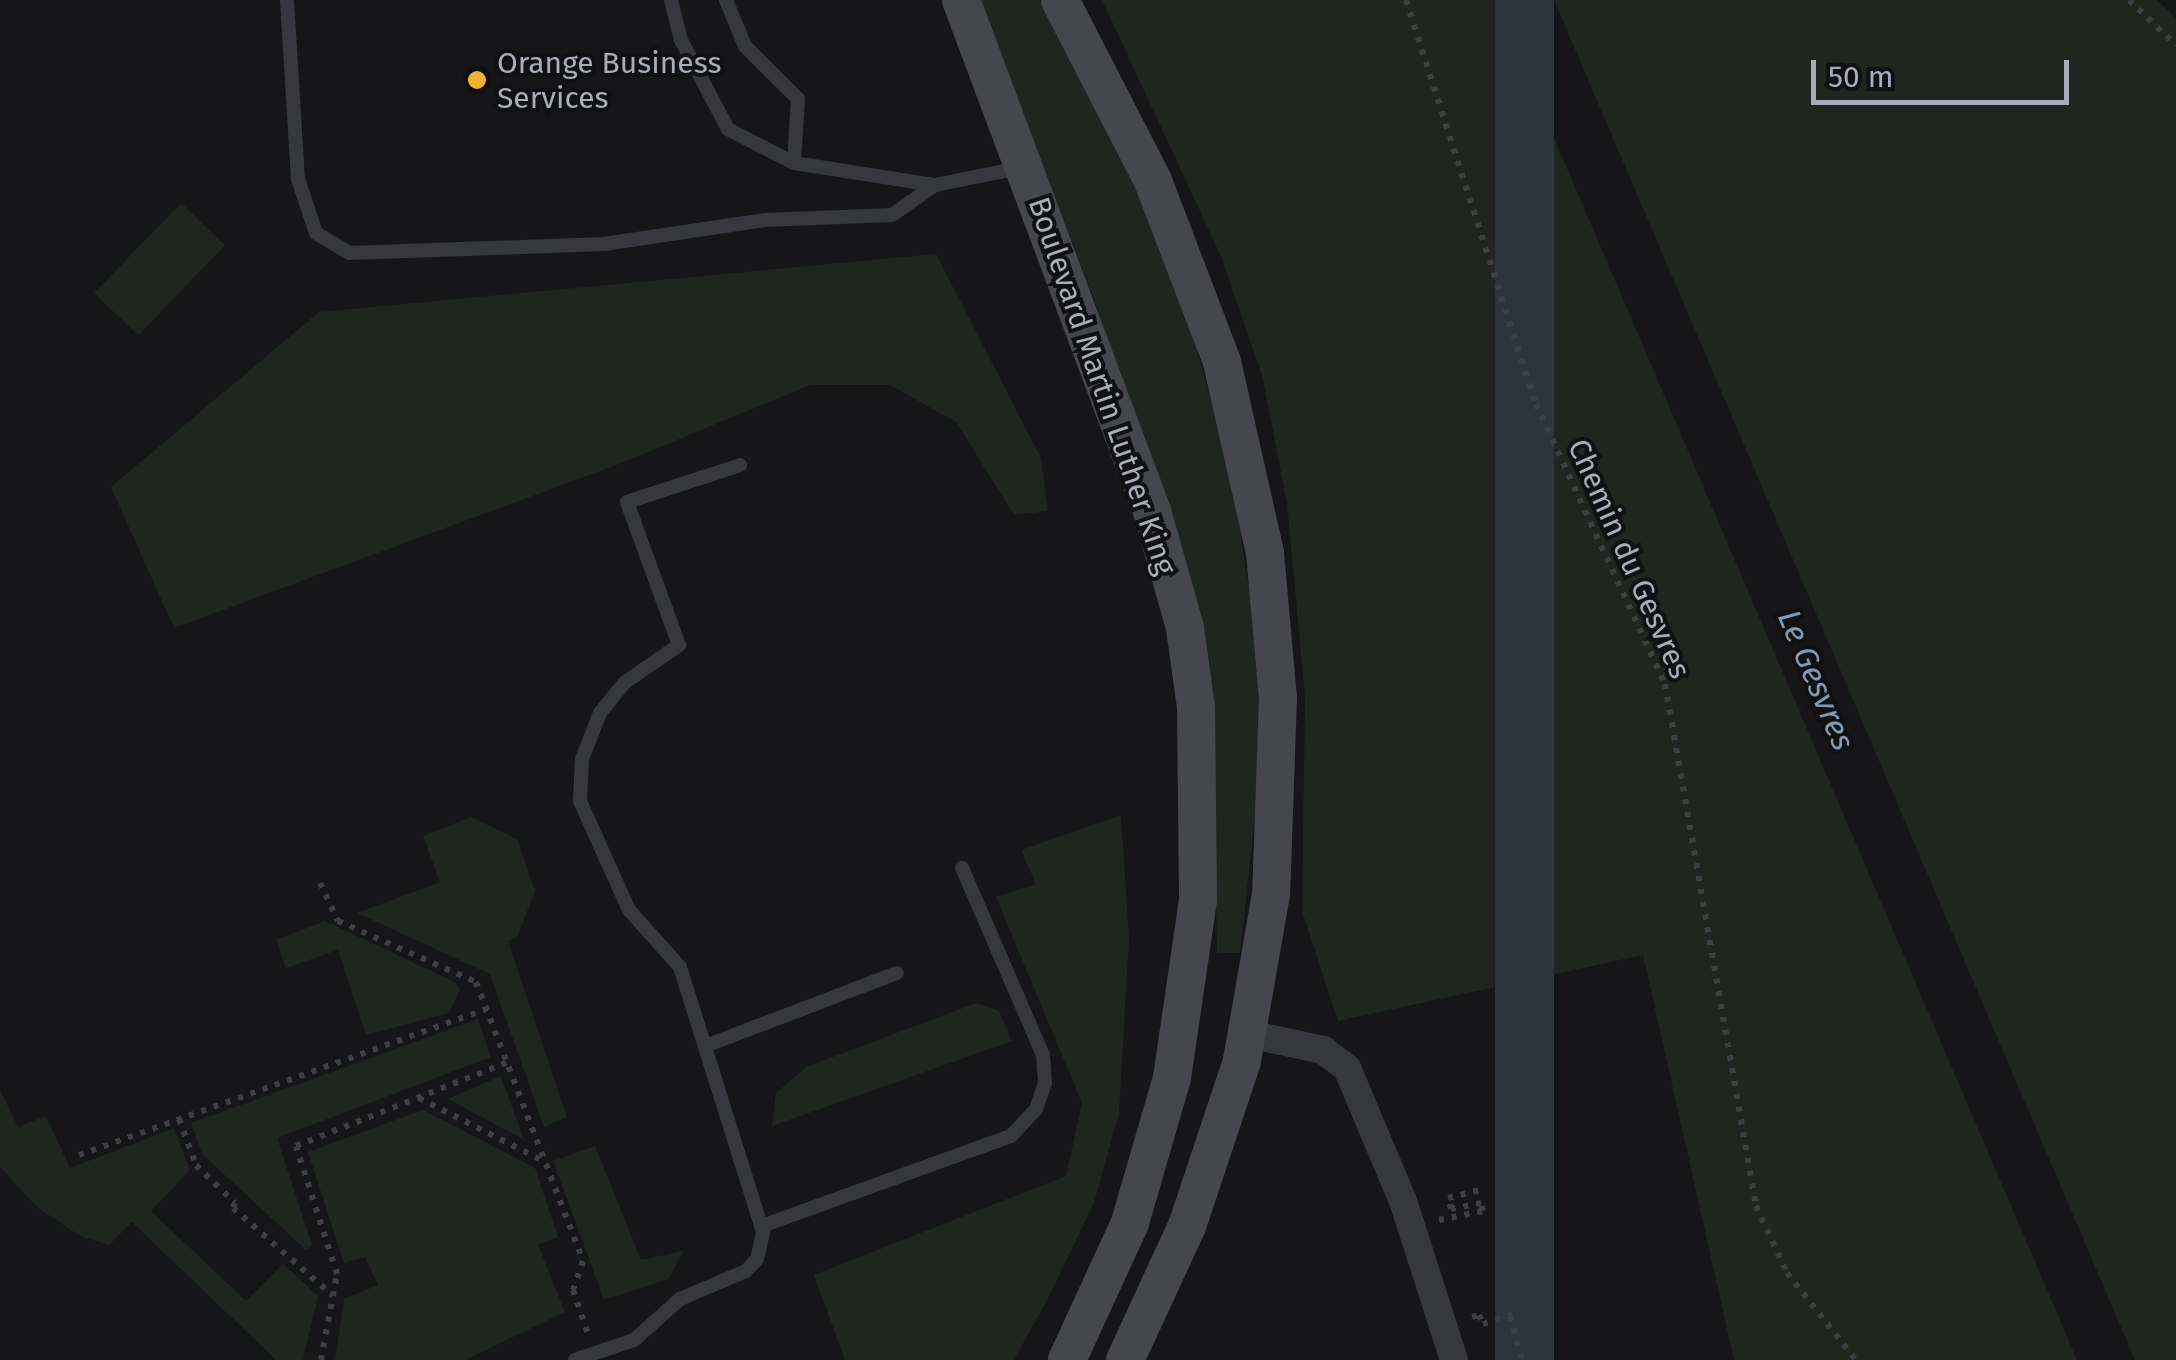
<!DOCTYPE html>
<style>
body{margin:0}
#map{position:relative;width:2176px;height:1360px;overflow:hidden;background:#161618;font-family:"Fira Sans",sans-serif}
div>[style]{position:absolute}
.green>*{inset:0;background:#1e261f;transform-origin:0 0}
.water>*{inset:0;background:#2c353c;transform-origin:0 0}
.path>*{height:6px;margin-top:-3px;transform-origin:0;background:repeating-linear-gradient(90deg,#3d3f44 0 5px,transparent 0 13px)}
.service>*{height:14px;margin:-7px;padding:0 7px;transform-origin:7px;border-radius:7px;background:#37383d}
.minor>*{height:28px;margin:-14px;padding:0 14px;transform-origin:14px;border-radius:14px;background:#37383d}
.secondary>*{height:38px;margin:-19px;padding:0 19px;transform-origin:19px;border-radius:19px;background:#45474d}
.dots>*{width:28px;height:28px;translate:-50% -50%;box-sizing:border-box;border:5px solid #111113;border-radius:50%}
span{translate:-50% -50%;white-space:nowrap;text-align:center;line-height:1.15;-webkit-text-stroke:8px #111113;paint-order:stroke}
.poi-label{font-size:30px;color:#a8adb8}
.left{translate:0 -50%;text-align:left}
.street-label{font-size:30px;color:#a8adb8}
.water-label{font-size:32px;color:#7f9bb3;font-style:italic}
.scale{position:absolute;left:1811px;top:60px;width:258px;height:45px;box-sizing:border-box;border:5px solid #a8adb8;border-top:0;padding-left:12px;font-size:30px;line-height:35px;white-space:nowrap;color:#a8adb8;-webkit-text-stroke:8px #111113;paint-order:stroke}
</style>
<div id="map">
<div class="green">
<div style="clip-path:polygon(980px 0,1040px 0,1059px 36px,1146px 208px,1189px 321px,1231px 473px,1258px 645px,1262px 755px,1240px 953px,1217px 953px,1213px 751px,1194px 602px,1094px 299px)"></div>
<div style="clip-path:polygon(1102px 0,1495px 0,2077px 1360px,1734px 1360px,1643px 955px,1338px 1021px,1302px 911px,1305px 697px,1287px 503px,1262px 375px,1220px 254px)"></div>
<div style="clip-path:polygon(1554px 0,2157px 0,2176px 18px,2176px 1360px,2135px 1360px)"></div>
<div style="left:181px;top:203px;width:61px;height:125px;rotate:44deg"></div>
<div style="clip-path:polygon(936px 254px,1041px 458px,1048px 511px,1014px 515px,956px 422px,890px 385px,810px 385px,619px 464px,174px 628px,111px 487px,319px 312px)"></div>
<div style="clip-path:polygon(1121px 815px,1129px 939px,1119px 1113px,1094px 1203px,1047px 1300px,1014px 1360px,845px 1360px,814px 1275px,1066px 1176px,1082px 1103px,996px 897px,1036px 884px,1021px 850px)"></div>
<div style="clip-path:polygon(471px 817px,518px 840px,535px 891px,517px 937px,508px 941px,567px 1117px,544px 1127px,490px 974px,357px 913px,440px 882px,423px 836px)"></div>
<div style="clip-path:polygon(325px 921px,455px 982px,460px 990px,449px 1013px,366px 1035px,338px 950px,286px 968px,276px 940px)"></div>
<div style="clip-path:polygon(976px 1003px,999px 1011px,1012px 1041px,772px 1126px,776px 1093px,806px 1067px)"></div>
<div style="clip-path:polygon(478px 1019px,491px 1057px,277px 1138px,312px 1245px,306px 1250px,202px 1154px,191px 1123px)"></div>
<div style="clip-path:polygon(501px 1076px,524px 1140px,448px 1099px)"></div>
<div style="clip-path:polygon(0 1090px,18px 1127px,46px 1116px,70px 1168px,174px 1128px,190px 1170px,151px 1211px,246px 1301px,283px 1264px,318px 1296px,303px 1360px,276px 1360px,132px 1222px,109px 1245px,80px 1236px,38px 1208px,0 1167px)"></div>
<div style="clip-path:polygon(423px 1110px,535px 1168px,558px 1237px,538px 1245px,565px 1312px,465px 1360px,335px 1360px,344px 1299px,378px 1285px,365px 1257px,344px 1263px,308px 1152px)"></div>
<div style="clip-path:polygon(595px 1146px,641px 1260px,683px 1251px,669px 1279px,604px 1300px,553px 1161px)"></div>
</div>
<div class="water">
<div style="left:1495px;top:0;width:59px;height:1479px"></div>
</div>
<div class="path">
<div style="left:1406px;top:0;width:424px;rotate:72.2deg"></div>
<div style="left:1536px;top:404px;width:308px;rotate:65.3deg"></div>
<div style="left:1665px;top:684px;width:530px;rotate:80.11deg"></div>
<div style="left:1756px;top:1206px;width:74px;rotate:65.2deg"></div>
<div style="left:1787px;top:1273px;width:111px;rotate:51.6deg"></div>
<div style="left:2129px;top:0;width:65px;rotate:43.8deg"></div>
<div style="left:320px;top:883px;width:42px;rotate:64.7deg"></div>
<div style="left:338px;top:921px;width:151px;rotate:23.8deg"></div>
<div style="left:476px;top:982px;width:299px;rotate:69deg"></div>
<div style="left:583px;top:1261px;width:31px;rotate:109deg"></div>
<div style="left:573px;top:1290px;width:46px;rotate:71.2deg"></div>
<div style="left:419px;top:1098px;width:139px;rotate:26.9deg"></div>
<div style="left:179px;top:1119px;width:49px;rotate:69.7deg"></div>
<div style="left:196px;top:1165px;width:54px;rotate:44.3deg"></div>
<div style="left:235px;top:1203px;width:5px;rotate:112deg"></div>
<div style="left:233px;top:1208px;width:133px;rotate:41.3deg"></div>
<div style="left:79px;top:1155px;width:432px;rotate:-19.7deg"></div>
<div style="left:1481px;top:1203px;width:31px;rotate:169deg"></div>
<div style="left:1451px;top:1209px;width:11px;rotate:-105deg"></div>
<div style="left:1448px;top:1198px;width:34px;rotate:-14deg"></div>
<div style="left:1439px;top:1220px;width:45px;rotate:-11.6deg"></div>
<div style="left:1483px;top:1211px;width:8px;rotate:-104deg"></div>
<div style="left:1510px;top:1316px;width:46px;rotate:74.7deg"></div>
<div style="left:1472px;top:1317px;width:7px;rotate:-16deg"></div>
<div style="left:1479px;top:1315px;width:10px;rotate:66deg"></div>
<div style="left:1483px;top:1324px;width:31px;rotate:-17deg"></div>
<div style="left:321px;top:1360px;width:87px;rotate:-79.5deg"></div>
<div style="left:337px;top:1274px;width:134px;rotate:-107.8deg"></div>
<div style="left:296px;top:1146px;width:226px;rotate:-21.6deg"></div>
</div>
<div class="service">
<div style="left:287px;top:0;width:179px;rotate:86.5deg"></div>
<div style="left:298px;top:179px;width:57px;rotate:71.6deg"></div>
<div style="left:316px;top:233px;width:39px;rotate:31deg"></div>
<div style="left:349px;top:253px;width:255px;rotate:-2deg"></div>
<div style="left:604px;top:244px;width:163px;rotate:-8.5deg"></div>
<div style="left:765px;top:220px;width:127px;rotate:-2.3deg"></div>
<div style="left:892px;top:215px;width:52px;rotate:-34.9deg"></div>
<div style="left:935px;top:185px;width:91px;rotate:-11.4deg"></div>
<div style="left:671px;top:0;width:41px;rotate:76deg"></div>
<div style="left:681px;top:40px;width:101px;rotate:62.2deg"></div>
<div style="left:728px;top:129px;width:74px;rotate:27.3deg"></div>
<div style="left:726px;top:0;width:50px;rotate:67.6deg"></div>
<div style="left:745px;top:46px;width:75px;rotate:45deg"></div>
<div style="left:798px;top:99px;width:64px;rotate:93.6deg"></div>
<div style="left:794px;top:163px;width:143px;rotate:8.9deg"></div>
<div style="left:708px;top:1045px;width:202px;rotate:-20.9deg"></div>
<div style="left:762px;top:1226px;width:265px;rotate:-19.9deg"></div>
<div style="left:1011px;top:1136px;width:37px;rotate:-47deg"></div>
<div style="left:1036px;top:1109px;width:28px;rotate:-71deg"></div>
<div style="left:1045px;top:1083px;width:28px;rotate:-94deg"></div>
<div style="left:1043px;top:1055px;width:204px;rotate:-113.4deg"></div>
<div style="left:575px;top:1360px;width:62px;rotate:-18.7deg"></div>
<div style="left:634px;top:1340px;width:62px;rotate:-41.7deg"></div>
<div style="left:680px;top:1299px;width:72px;rotate:-23deg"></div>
<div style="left:746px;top:1271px;width:16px;rotate:-47deg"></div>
<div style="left:757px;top:1259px;width:28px;rotate:-77deg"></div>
<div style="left:763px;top:1232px;width:278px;rotate:-107.4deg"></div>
<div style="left:680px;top:967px;width:76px;rotate:-131.8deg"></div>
<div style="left:629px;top:910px;width:120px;rotate:-114.2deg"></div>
<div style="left:580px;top:801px;width:42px;rotate:-87.3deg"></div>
<div style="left:582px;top:759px;width:49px;rotate:-68.6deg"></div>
<div style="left:600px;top:713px;width:38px;rotate:-51deg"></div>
<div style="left:624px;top:683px;width:67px;rotate:-34.6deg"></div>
<div style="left:679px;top:645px;width:152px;rotate:-110deg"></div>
<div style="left:627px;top:502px;width:119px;rotate:-18.1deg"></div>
</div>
<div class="minor">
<div style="left:1248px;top:1034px;width:77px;rotate:12deg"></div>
<div style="left:1323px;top:1050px;width:30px;rotate:37deg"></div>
<div style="left:1347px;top:1068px;width:144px;rotate:67.2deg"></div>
<div style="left:1403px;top:1201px;width:167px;rotate:72.2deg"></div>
</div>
<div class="secondary">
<div style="left:961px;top:0;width:546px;rotate:69.51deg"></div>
<div style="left:1152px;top:511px;width:122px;rotate:74.2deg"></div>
<div style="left:1185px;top:628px;width:80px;rotate:82.1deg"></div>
<div style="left:1196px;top:707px;width:193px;rotate:89.4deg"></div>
<div style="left:1198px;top:900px;width:180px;rotate:98.3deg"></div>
<div style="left:1172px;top:1078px;width:151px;rotate:106.2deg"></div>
<div style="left:1130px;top:1223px;width:151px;rotate:114.7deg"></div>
<div style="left:1060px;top:0;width:203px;rotate:62.8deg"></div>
<div style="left:1153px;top:181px;width:194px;rotate:69.1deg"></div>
<div style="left:1222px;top:362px;width:196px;rotate:77.3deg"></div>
<div style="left:1265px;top:553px;width:146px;rotate:84.9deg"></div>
<div style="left:1278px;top:698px;width:196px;rotate:92deg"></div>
<div style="left:1271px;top:894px;width:169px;rotate:99.9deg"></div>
<div style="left:1242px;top:1061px;width:174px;rotate:108.4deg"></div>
<div style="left:1187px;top:1226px;width:148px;rotate:114.8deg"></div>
</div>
<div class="dots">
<div style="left:477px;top:80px;background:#f2b134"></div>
</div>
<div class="poi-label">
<span class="left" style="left:497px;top:80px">Orange Business<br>Services</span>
</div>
<div class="street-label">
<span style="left:1102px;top:386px;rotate:71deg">Boulevard Martin Luther King</span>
<span style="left:1629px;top:559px;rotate:66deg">Chemin du Gesvres</span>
</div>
<div class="water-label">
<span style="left:1816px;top:680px;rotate:67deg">Le Gesvres</span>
</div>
<div class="scale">50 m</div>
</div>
